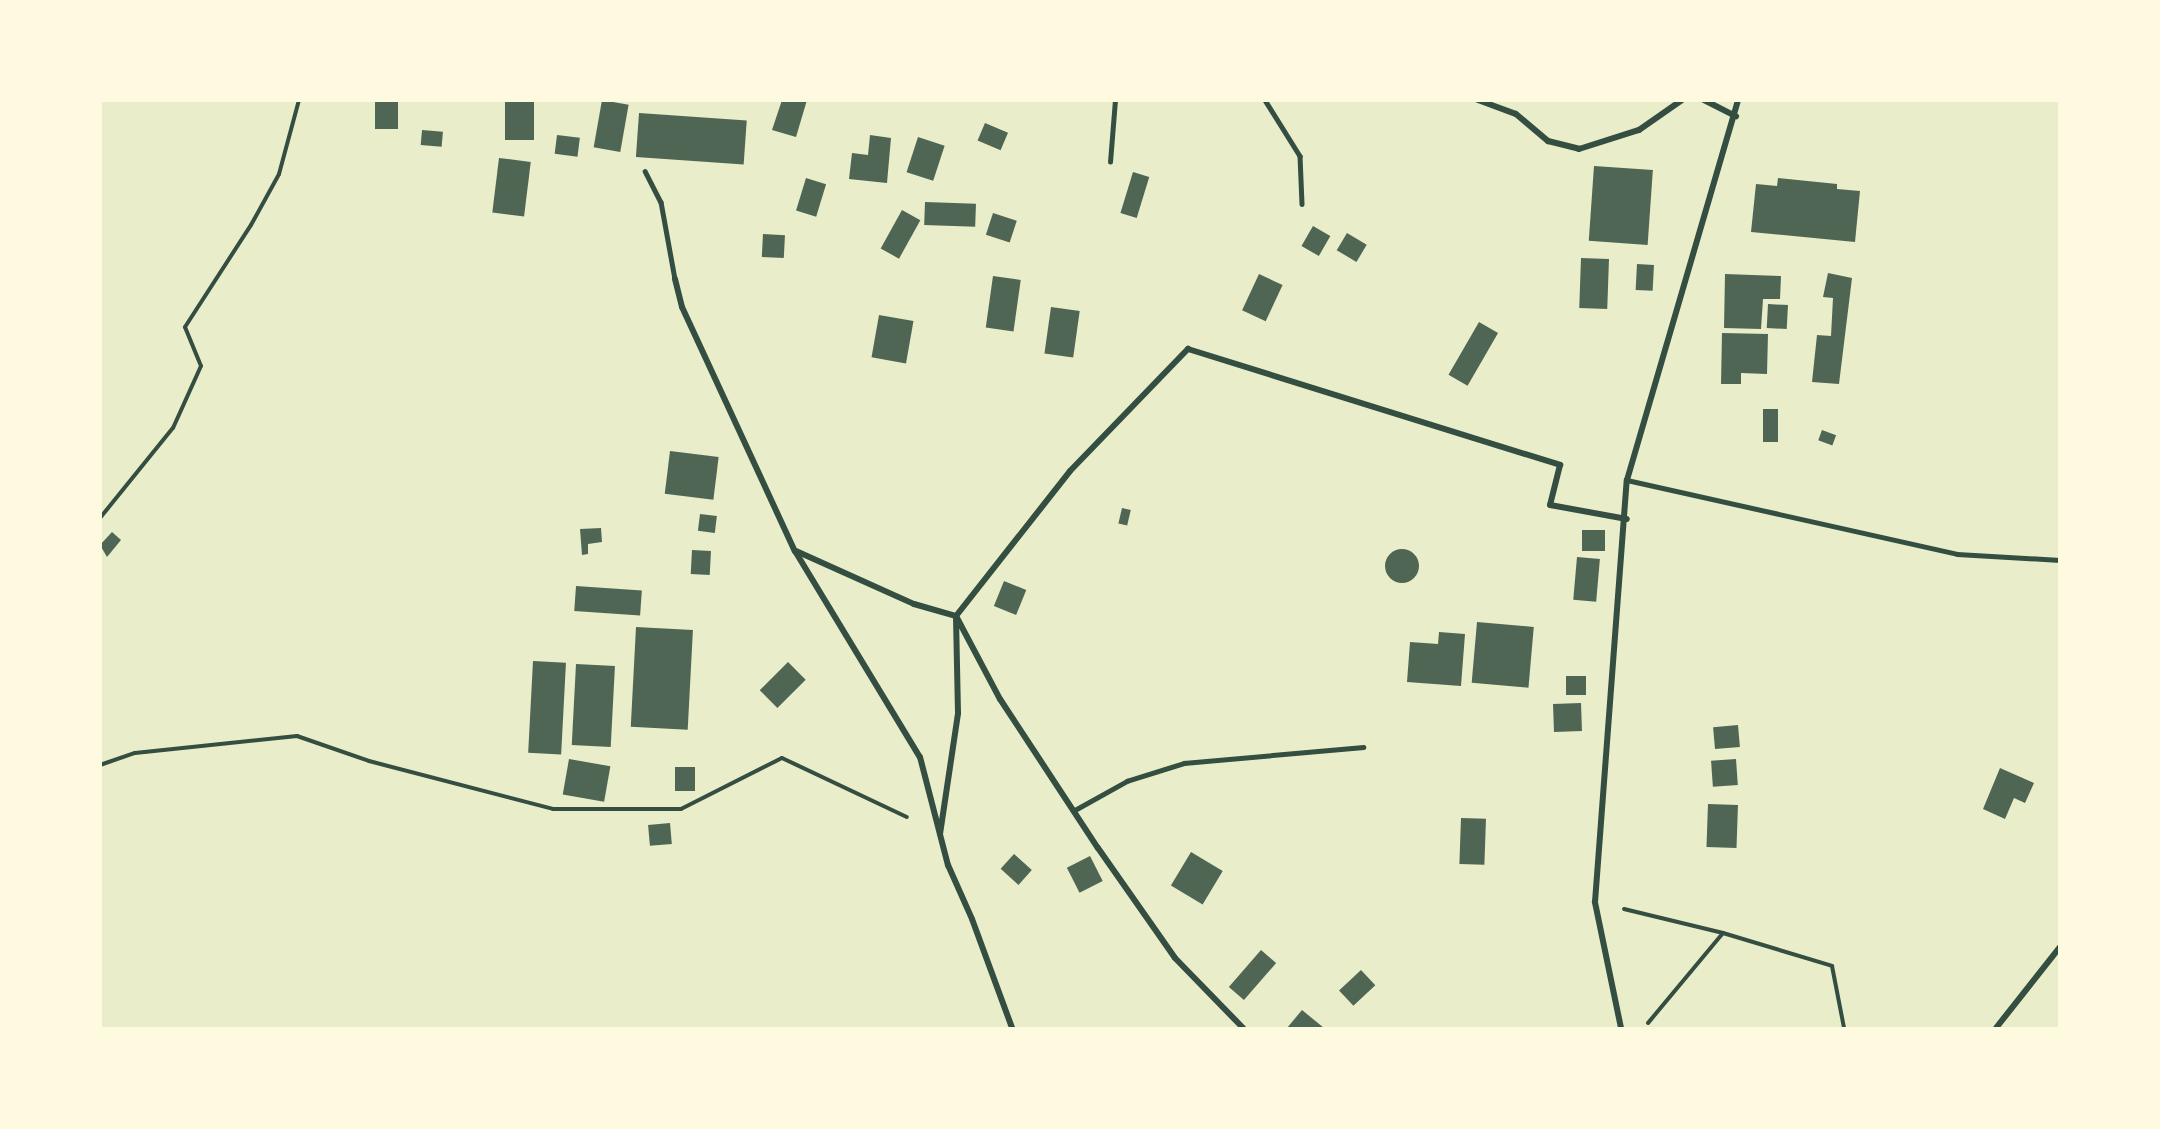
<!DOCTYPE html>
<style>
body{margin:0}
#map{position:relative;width:2160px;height:1129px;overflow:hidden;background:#e9edc9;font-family:"Playfair Display",serif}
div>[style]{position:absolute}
.building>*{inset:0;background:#4f6655;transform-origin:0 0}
.round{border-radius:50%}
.path>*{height:4px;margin:-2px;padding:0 2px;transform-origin:2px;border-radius:2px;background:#344e41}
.service>*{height:4.5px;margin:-2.25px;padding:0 2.25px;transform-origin:2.25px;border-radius:2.25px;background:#344e41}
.minor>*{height:6px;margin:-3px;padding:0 3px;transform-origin:3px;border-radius:3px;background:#344e41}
span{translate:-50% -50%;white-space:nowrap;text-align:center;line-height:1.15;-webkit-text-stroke:6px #fefae0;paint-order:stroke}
.frame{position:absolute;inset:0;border:102px solid #fefae0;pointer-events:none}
</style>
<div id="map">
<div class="building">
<div style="left:375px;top:100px;width:23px;height:29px"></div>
<div style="left:505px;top:100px;width:29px;height:40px"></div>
<div style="left:602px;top:100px;width:27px;height:48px;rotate:10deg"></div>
<div style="clip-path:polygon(782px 100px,807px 100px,796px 137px,772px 130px)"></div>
<div style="left:639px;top:113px;width:108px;height:44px;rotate:4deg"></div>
<div style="left:985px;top:123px;width:25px;height:19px;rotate:23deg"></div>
<div style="left:422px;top:130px;width:21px;height:15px;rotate:5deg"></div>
<div style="left:557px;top:135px;width:23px;height:19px;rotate:7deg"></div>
<div style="clip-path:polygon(870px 135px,891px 138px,887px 183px,849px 179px,852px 153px,868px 155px)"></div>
<div style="left:918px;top:137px;width:28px;height:37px;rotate:18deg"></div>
<div style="left:499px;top:158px;width:32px;height:55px;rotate:7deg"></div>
<div style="left:1594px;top:166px;width:59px;height:75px;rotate:4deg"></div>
<div style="left:1133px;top:172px;width:17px;height:43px;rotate:17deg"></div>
<div style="left:806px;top:178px;width:21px;height:34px;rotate:17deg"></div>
<div style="clip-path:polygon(1778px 178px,1837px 184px,1837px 189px,1860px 191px,1855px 242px,1751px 232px,1756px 184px,1777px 186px)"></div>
<div style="left:925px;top:202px;width:51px;height:23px;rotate:2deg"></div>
<div style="left:902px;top:210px;width:21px;height:44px;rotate:29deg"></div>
<div style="left:993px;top:213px;width:25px;height:23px;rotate:18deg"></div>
<div style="left:1313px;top:226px;width:20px;height:23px;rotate:30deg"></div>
<div style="left:1347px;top:233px;width:23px;height:20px;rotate:31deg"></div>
<div style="left:763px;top:234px;width:22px;height:23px;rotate:3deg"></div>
<div style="left:1581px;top:258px;width:28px;height:50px;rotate:2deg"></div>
<div style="left:1637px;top:264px;width:17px;height:26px;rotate:3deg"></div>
<div style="clip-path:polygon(1828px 273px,1852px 278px,1839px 384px,1812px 382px,1817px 335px,1831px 336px,1833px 298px,1823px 297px)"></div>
<div style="left:1259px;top:274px;width:26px;height:40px;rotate:25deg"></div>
<div style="clip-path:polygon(1725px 274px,1781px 276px,1780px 299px,1763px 299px,1761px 329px,1724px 328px)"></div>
<div style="left:993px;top:276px;width:28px;height:52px;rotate:8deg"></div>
<div style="left:1768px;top:304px;width:20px;height:24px;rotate:3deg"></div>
<div style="left:1051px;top:307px;width:29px;height:47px;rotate:8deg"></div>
<div style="left:879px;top:315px;width:35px;height:43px;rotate:10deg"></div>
<div style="left:1479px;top:322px;width:22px;height:61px;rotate:30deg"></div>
<div style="clip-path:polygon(1722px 333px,1768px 334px,1767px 374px,1741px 373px,1741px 384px,1721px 384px)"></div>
<div style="left:1763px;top:409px;width:15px;height:33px"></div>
<div style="left:1822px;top:430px;width:15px;height:11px;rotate:20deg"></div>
<div style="left:670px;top:451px;width:49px;height:43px;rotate:7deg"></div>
<div style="left:1122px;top:508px;width:9px;height:16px;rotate:13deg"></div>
<div style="left:700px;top:514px;width:17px;height:17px;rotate:7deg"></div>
<div style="clip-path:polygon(601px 528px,602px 542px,588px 544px,588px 554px,582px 555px,580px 529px)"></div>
<div style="left:1582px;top:530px;width:23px;height:21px"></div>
<div style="clip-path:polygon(112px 532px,121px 540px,107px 557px,100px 545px)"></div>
<div class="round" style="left:1385px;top:549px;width:34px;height:34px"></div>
<div style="left:692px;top:550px;width:19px;height:24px;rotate:3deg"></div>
<div style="left:1577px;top:557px;width:23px;height:43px;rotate:5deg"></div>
<div style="left:1004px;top:581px;width:24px;height:27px;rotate:22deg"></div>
<div style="left:576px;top:586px;width:66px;height:25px;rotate:4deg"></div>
<div style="left:1477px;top:622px;width:57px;height:61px;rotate:5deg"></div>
<div style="left:636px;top:627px;width:57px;height:100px;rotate:3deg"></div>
<div style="clip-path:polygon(1439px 632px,1465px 634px,1461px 686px,1407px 682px,1410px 642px,1438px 644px)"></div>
<div style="left:533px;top:661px;width:33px;height:92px;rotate:3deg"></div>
<div style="left:788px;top:662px;width:25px;height:40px;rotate:45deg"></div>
<div style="left:576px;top:664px;width:39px;height:81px;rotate:3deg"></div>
<div style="left:1586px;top:676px;width:19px;height:20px;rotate:90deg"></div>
<div style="left:1581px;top:703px;width:28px;height:28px;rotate:88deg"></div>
<div style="left:1738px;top:725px;width:22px;height:25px;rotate:85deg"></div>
<div style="left:569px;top:759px;width:42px;height:36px;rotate:10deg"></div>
<div style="left:1736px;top:759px;width:26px;height:25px;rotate:86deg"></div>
<div style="left:675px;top:767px;width:20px;height:24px"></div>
<div style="clip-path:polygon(2000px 768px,2034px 783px,2025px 803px,2014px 798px,2005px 819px,1983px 809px)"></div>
<div style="left:1708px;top:804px;width:30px;height:43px;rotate:2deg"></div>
<div style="left:1461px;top:818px;width:25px;height:46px;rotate:2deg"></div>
<div style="left:670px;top:823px;width:21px;height:22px;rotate:85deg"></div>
<div style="left:1191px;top:852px;width:37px;height:39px;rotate:31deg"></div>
<div style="left:1014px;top:854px;width:24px;height:20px;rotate:42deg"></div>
<div style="left:1090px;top:856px;width:28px;height:26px;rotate:63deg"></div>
<div style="left:1261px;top:950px;width:20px;height:49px;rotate:41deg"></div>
<div style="left:1361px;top:970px;width:21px;height:30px;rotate:47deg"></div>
<div style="clip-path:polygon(1302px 1010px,1324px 1028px,1287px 1028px)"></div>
</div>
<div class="path">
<div style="left:100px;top:518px;width:116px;rotate:-51deg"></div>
<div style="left:173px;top:428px;width:68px;rotate:-65.7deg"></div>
<div style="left:201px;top:366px;width:42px;rotate:-112.3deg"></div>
<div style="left:185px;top:327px;width:121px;rotate:-57.1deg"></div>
<div style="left:251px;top:225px;width:58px;rotate:-61.2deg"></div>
<div style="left:279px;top:174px;width:77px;rotate:-74.9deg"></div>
<div style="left:100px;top:765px;width:37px;rotate:-19deg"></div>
<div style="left:135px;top:753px;width:163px;rotate:-6deg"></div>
<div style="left:297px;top:736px;width:76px;rotate:19.1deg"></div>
<div style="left:369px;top:761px;width:190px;rotate:14.6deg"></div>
<div style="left:553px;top:809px;width:128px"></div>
<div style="left:681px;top:809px;width:113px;rotate:-26.8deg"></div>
<div style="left:782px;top:758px;width:138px;rotate:25.3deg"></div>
<div style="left:1624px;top:909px;width:102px;rotate:13.6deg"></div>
<div style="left:1723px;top:933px;width:117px;rotate:129.8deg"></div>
<div style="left:1723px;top:933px;width:114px;rotate:16.8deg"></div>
<div style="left:1832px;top:966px;width:63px;rotate:79deg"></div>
</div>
<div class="service">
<div style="left:1265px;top:100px;width:66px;rotate:58deg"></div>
<div style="left:1300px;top:156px;width:48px;rotate:87.6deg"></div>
<div style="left:1110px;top:162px;width:62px;rotate:-85.4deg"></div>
<div style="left:645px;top:171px;width:35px;rotate:63deg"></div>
<div style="left:661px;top:202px;width:78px;rotate:79.7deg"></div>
<div style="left:1627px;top:480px;width:338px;rotate:12.6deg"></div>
<div style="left:1957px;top:554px;width:103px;rotate:3.3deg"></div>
<div style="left:1073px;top:811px;width:62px;rotate:-29.1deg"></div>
<div style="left:1127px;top:781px;width:60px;rotate:-17.5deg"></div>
<div style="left:1184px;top:763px;width:180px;rotate:-5.1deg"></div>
</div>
<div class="minor">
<div style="left:1478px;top:100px;width:40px;rotate:20.2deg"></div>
<div style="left:1516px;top:114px;width:42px;rotate:40.2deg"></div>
<div style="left:1548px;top:141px;width:32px;rotate:14deg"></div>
<div style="left:1579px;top:149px;width:63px;rotate:-17.6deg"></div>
<div style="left:1639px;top:130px;width:52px;rotate:-34.9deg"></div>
<div style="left:1704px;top:100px;width:36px;rotate:27deg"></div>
<div style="left:675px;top:279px;width:29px;rotate:76deg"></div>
<div style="left:682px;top:307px;width:269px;rotate:65.2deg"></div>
<div style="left:795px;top:551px;width:241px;rotate:58.8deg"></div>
<div style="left:920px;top:757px;width:112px;rotate:75.5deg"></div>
<div style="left:948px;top:865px;width:59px;rotate:66deg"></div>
<div style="left:972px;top:919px;width:116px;rotate:69.8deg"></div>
<div style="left:796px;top:551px;width:129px;rotate:24.2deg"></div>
<div style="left:914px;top:604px;width:44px;rotate:15.9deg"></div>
<div style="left:956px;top:616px;width:94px;rotate:62.1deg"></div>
<div style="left:1000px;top:699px;width:178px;rotate:56.7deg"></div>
<div style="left:1098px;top:848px;width:134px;rotate:55deg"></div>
<div style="left:1175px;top:958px;width:98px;rotate:45.8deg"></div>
<div style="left:940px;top:834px;width:122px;rotate:-81.5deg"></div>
<div style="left:958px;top:713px;width:97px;rotate:-91.2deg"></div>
<div style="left:956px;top:616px;width:184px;rotate:-51.8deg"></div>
<div style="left:1070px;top:471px;width:170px;rotate:-46deg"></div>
<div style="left:1188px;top:349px;width:390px;rotate:17.3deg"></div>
<div style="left:1560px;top:465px;width:41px;rotate:104deg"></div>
<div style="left:1550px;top:505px;width:78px;rotate:10.3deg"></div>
<div style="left:1621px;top:1028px;width:129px;rotate:-101.7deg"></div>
<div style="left:1595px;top:902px;width:423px;rotate:-85.7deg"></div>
<div style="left:1627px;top:480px;width:396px;rotate:-73.7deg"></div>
<div style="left:1996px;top:1028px;width:103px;rotate:-51.7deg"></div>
</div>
<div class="frame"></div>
</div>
